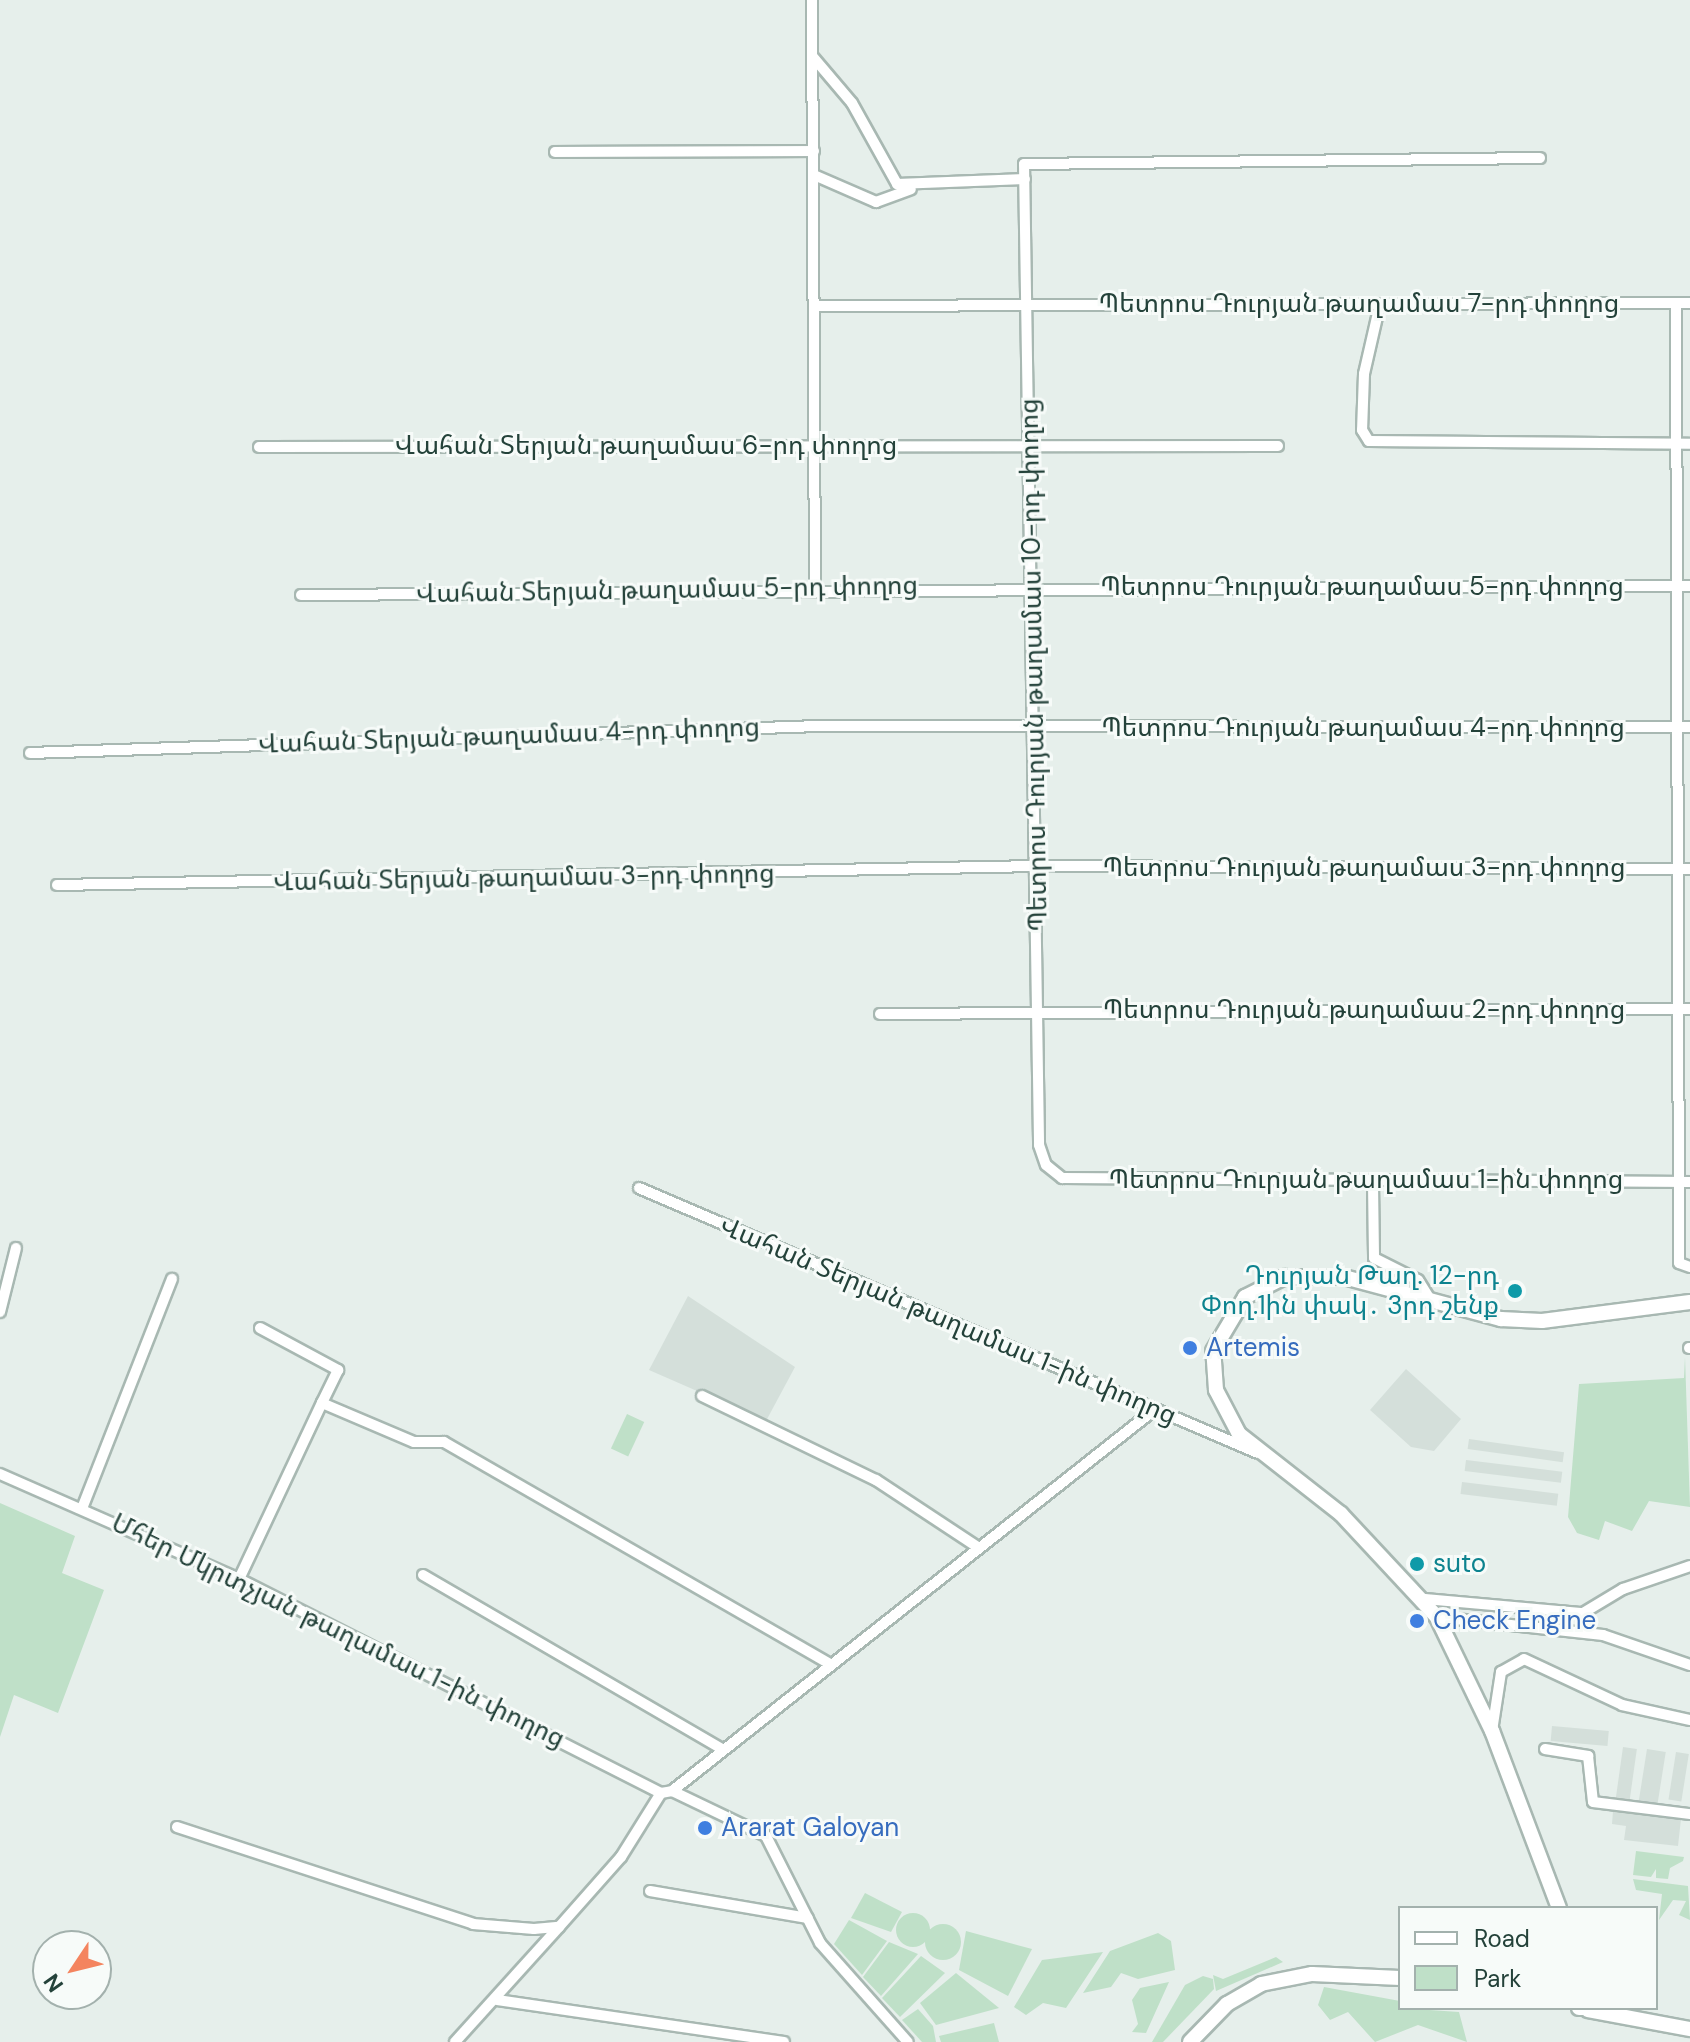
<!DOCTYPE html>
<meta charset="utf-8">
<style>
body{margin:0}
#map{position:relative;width:1690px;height:2042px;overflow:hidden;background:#e6efeb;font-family:"DM Sans","Noto Sans Armenian",sans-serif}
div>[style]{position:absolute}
.built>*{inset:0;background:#d4dfda;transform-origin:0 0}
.green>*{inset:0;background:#bfe0c8;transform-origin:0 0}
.round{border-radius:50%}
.roads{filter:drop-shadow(2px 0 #a8b8b2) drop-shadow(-2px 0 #a8b8b2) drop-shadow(0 2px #a8b8b2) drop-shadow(0 -2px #a8b8b2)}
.minor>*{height:10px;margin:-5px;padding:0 5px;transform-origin:5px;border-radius:5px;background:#fff}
.tertiary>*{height:14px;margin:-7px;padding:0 7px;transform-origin:7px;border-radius:7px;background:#fff}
.secondary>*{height:14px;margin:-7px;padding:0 7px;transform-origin:7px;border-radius:7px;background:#fff}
.dots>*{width:22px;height:22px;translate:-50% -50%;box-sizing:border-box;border:4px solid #f7fbf9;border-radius:50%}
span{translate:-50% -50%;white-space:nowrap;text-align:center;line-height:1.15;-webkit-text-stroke:6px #f7fbf9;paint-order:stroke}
.street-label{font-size:26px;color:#24423a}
.culture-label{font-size:26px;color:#0d838f}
.right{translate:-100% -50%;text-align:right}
.left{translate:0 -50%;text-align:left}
.shop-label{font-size:26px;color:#366cbe}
.legend{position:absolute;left:1398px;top:1906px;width:260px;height:104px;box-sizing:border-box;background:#f7fbf9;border:2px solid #a3b1ad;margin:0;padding:10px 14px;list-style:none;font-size:24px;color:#24423a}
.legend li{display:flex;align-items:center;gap:16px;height:40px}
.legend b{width:40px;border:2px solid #a3b1ad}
.north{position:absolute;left:32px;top:1930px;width:80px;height:80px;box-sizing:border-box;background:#f7fbf9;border:2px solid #a3b1ad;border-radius:50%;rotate:235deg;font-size:22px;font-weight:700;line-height:32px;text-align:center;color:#24423a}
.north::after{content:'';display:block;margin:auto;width:28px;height:36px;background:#f4845f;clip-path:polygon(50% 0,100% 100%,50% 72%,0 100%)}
</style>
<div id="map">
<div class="built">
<div style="clip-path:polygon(688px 1296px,795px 1367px,766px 1421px,649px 1370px)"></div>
<div style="clip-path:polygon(1406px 1369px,1461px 1419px,1434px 1451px,1411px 1447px,1370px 1410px)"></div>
<div style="left:1469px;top:1439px;width:96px;height:10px;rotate:8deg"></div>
<div style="left:1466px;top:1460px;width:97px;height:11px;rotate:7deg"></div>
<div style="left:1462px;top:1482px;width:97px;height:12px;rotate:7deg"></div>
<div style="left:1552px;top:1726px;width:57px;height:15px;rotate:5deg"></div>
<div style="left:1623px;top:1747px;width:14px;height:56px;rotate:8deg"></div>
<div style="left:1647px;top:1749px;width:19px;height:56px;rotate:9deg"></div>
<div style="left:1676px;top:1752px;width:13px;height:48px;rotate:9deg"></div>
<div style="clip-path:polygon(1613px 1811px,1681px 1819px,1678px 1846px,1624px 1840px,1626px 1826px,1612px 1824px)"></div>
</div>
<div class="green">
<div style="clip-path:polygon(1685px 1357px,1690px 1507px,1649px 1501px,1632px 1531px,1605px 1521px,1599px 1540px,1577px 1533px,1568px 1517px,1579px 1384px,1684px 1378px)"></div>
<div style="left:627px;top:1414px;width:19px;height:38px;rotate:25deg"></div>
<div style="clip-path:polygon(0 1503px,75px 1536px,62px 1573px,104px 1590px,58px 1713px,14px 1695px,0 1737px)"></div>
<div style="clip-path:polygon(1636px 1851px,1684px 1857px,1683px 1861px,1670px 1868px,1668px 1879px,1656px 1878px,1656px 1869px,1651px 1877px,1633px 1875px)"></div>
<div style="clip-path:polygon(1633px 1879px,1688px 1886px,1690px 1920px,1679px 1915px,1686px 1901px,1673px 1900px,1659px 1920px,1662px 1894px,1636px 1890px)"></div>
<div style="clip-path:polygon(865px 1893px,902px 1912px,891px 1932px,851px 1918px)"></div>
<div class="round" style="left:896px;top:1913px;width:34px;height:34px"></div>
<div style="clip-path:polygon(849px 1920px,887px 1941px,862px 1975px,834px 1944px)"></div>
<div class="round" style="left:925px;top:1924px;width:36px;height:36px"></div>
<div style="clip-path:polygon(966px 1931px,1032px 1949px,1008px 1996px,959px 1970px)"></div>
<div style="clip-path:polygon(1158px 1933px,1171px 1941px,1175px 1970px,1138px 1979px,1121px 1973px,1111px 1987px,1083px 1993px,1110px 1951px)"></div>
<div style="clip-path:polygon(889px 1942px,918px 1954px,881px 1996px,863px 1977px)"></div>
<div style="clip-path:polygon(1103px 1952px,1066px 2008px,1043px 2003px,1026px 2015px,1014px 2007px,1042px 1960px)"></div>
<div style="clip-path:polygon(921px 1956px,945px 1973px,900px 2017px,882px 1998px)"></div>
<div style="clip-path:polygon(1276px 1957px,1283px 1962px,1216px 1991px,1213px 1975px,1223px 1979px)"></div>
<div style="clip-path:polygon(956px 1973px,999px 2008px,936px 2025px,920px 2003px)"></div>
<div style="clip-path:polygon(1203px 1976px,1213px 1979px,1214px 1989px,1163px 2042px,1152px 2042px,1185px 1985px)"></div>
<div style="clip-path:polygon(1169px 1982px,1146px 2033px,1132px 2032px,1138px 2024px,1132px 2000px,1140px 1988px)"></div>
<div style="clip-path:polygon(1324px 1987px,1400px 2001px,1400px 2008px,1459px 2012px,1467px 2042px,1418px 2025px,1375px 2042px,1348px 2012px,1330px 2020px,1318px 2005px)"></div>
<div style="clip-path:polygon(918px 2009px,933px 2026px,936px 2042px,922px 2042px,902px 2020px)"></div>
<div style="clip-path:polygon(994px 2023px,999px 2042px,941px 2042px,939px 2036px)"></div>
</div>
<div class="roads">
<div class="minor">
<div style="left:812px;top:0;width:588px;rotate:89.71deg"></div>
<div style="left:813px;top:57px;width:60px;rotate:49.7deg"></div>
<div style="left:852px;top:103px;width:93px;rotate:60.9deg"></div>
<div style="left:897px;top:184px;width:128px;rotate:-2.2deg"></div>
<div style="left:555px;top:152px;width:259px;rotate:-0.2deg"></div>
<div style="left:1540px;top:158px;width:516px;rotate:179.33deg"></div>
<div style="left:1024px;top:164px;width:981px;rotate:89.12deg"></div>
<div style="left:1039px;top:1145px;width:21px;rotate:71deg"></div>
<div style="left:1046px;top:1165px;width:21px;rotate:39deg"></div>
<div style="left:1062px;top:1178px;width:628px;rotate:0.36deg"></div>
<div style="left:814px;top:175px;width:68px;rotate:23.5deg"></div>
<div style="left:876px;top:202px;width:37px;rotate:-20deg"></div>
<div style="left:1676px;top:303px;width:960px;rotate:89.82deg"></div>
<div style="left:1679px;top:1263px;width:12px;rotate:20deg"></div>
<div style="left:1380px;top:304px;width:72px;rotate:102.9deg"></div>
<div style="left:1364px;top:374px;width:56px;rotate:92deg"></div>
<div style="left:1362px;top:430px;width:13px;rotate:58deg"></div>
<div style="left:1369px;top:441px;width:321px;rotate:0.5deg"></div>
<div style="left:816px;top:306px;width:874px;rotate:-0.2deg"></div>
<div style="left:259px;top:447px;width:1019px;rotate:-0.06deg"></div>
<div style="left:301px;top:595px;width:1389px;rotate:-0.37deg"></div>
<div style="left:30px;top:753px;width:788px;rotate:-1.96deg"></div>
<div style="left:818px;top:726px;width:872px;rotate:0.07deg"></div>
<div style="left:57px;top:885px;width:982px;rotate:-1.11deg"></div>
<div style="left:1039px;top:866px;width:651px;rotate:0.26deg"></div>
<div style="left:880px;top:1014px;width:810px;rotate:-0.35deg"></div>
<div style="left:1373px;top:1184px;width:74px;rotate:89.2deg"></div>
<div style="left:1374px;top:1258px;width:49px;rotate:26.6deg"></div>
<div style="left:1418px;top:1280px;width:25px;rotate:58deg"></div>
<div style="left:639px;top:1188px;width:673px;rotate:23.18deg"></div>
<div style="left:0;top:1312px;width:66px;rotate:-76deg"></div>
<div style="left:260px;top:1328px;width:89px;rotate:28.3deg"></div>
<div style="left:338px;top:1370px;width:37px;rotate:116deg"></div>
<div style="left:322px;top:1403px;width:100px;rotate:23deg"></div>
<div style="left:414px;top:1442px;width:30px"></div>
<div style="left:444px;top:1442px;width:444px;rotate:29.9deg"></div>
<div style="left:1689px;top:1348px;width:1px"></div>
<div style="left:702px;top:1396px;width:193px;rotate:25.8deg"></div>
<div style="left:876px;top:1480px;width:123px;rotate:33.4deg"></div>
<div style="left:0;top:1474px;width:261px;rotate:23.7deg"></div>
<div style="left:239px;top:1579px;width:473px;rotate:26.9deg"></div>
<div style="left:661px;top:1793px;width:11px;rotate:-10deg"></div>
<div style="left:83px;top:1506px;width:244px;rotate:-68.6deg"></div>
<div style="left:423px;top:1575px;width:344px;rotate:30.2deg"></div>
<div style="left:239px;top:1579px;width:195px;rotate:-64.8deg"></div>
<div style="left:1425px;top:1599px;width:159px;rotate:5.1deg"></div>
<div style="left:1583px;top:1613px;width:47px;rotate:-31deg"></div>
<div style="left:1623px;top:1589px;width:71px;rotate:-18.9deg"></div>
<div style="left:1437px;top:1617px;width:167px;rotate:6.2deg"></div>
<div style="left:1603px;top:1635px;width:92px;rotate:19deg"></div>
<div style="left:1492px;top:1731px;width:60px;rotate:-81.3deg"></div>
<div style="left:1501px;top:1672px;width:26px;rotate:-29deg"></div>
<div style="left:1524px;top:1659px;width:108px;rotate:25.1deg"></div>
<div style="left:1622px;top:1705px;width:70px;rotate:12.4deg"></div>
<div style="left:1545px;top:1749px;width:44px;rotate:9.2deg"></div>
<div style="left:1588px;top:1756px;width:46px;rotate:83.8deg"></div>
<div style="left:1593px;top:1802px;width:98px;rotate:7.1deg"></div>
<div style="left:672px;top:1791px;width:614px;rotate:-38.32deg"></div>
<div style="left:672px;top:1791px;width:104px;rotate:25.6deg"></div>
<div style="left:766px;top:1836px;width:120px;rotate:63.2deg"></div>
<div style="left:820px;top:1943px;width:132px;rotate:48.4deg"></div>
<div style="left:177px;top:1827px;width:311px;rotate:18.1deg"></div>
<div style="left:473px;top:1924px;width:61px;rotate:4.7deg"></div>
<div style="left:534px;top:1929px;width:25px;rotate:-5deg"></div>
<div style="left:559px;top:1927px;width:94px;rotate:-48.5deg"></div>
<div style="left:621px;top:1857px;width:75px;rotate:-58deg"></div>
<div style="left:650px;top:1891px;width:160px;rotate:9.7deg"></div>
<div style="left:497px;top:2000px;width:290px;rotate:8.3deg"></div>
<div style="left:455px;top:2042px;width:155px;rotate:-47.9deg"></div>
</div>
<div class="tertiary">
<div style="left:1588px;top:2010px;width:104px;rotate:10.6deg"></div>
</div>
<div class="secondary">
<div style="left:1559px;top:1908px;width:189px;rotate:-110.7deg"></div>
<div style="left:1492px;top:1731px;width:127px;rotate:-115.8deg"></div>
<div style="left:1437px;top:1617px;width:141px;rotate:-133deg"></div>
<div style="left:1341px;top:1514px;width:130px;rotate:-141.9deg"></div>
<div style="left:1239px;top:1434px;width:50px;rotate:-117.6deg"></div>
<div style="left:1216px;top:1390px;width:39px;rotate:-94deg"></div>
<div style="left:1213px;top:1351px;width:63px;rotate:-59.3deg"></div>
<div style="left:1245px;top:1297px;width:45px;rotate:-26.6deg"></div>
<div style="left:1285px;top:1277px;width:59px"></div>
<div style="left:1344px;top:1277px;width:163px;rotate:15deg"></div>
<div style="left:1501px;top:1319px;width:41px;rotate:2.8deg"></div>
<div style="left:1542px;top:1321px;width:149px;rotate:-7.3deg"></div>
<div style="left:1579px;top:2008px;width:9px"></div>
<div style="left:1190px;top:2042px;width:53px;rotate:-45.8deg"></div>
<div style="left:1227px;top:2004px;width:39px;rotate:-30deg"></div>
<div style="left:1261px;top:1984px;width:52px;rotate:-11.1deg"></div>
<div style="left:1312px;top:1974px;width:88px;rotate:2.6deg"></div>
</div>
</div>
<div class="dots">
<div style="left:1515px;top:1291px;background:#0f9aa8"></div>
<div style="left:1190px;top:1348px;background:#3f7fe0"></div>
<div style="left:1417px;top:1564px;background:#0f9aa8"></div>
<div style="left:1417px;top:1621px;background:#3f7fe0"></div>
<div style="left:705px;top:1828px;background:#3f7fe0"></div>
</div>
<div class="street-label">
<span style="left:1359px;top:304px">Պետրոս Դուրյան թաղամաս 7-րդ փողոց</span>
<span style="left:646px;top:446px">Վահան Տերյան թաղամաս 6-րդ փողոց</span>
<span style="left:1362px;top:587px">Պետրոս Դուրյան թաղամաս 5-րդ փողոց</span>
<span style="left:667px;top:590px;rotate:-1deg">Վահան Տերյան թաղամաս 5-րդ փողոց</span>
<span style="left:1034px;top:665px;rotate:-91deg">Պետրոս Դուրյան թաղամաս 10-րդ փողոց</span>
<span style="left:1363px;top:728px">Պետրոս Դուրյան թաղամաս 4-րդ փողոց</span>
<span style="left:509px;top:736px;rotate:-2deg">Վահան Տերյան թաղամաս 4-րդ փողոց</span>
<span style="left:1364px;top:868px">Պետրոս Դուրյան թաղամաս 3-րդ փողոց</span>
<span style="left:524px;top:878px;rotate:-1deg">Վահան Տերյան թաղամաս 3-րդ փողոց</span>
<span style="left:1364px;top:1010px">Պետրոս Դուրյան թաղամաս 2-րդ փողոց</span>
<span style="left:1366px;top:1180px">Պետրոս Դուրյան թաղամաս 1-ին փողոց</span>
<span style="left:948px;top:1321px;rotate:23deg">Վահան Տերյան թաղամաս 1-ին փողոց</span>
<span style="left:338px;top:1631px;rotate:26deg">Մհեր Մկրտչյան թաղամաս 1-ին փողոց</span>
</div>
<div class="culture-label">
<span class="right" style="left:1499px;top:1291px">Դուրյան Թաղ. 12-րդ<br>Փող.1ին փակ․ 3րդ շենք</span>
<span class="left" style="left:1433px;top:1564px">suto</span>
</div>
<div class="shop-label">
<span class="left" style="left:1206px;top:1348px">Artemis</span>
<span class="left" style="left:1433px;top:1621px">Check Engine</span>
<span class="left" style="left:721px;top:1828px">Ararat Galoyan</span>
</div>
<ul class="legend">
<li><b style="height:10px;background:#fff"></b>Road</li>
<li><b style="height:22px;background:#bfe0c8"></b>Park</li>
</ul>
<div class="north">N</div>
</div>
